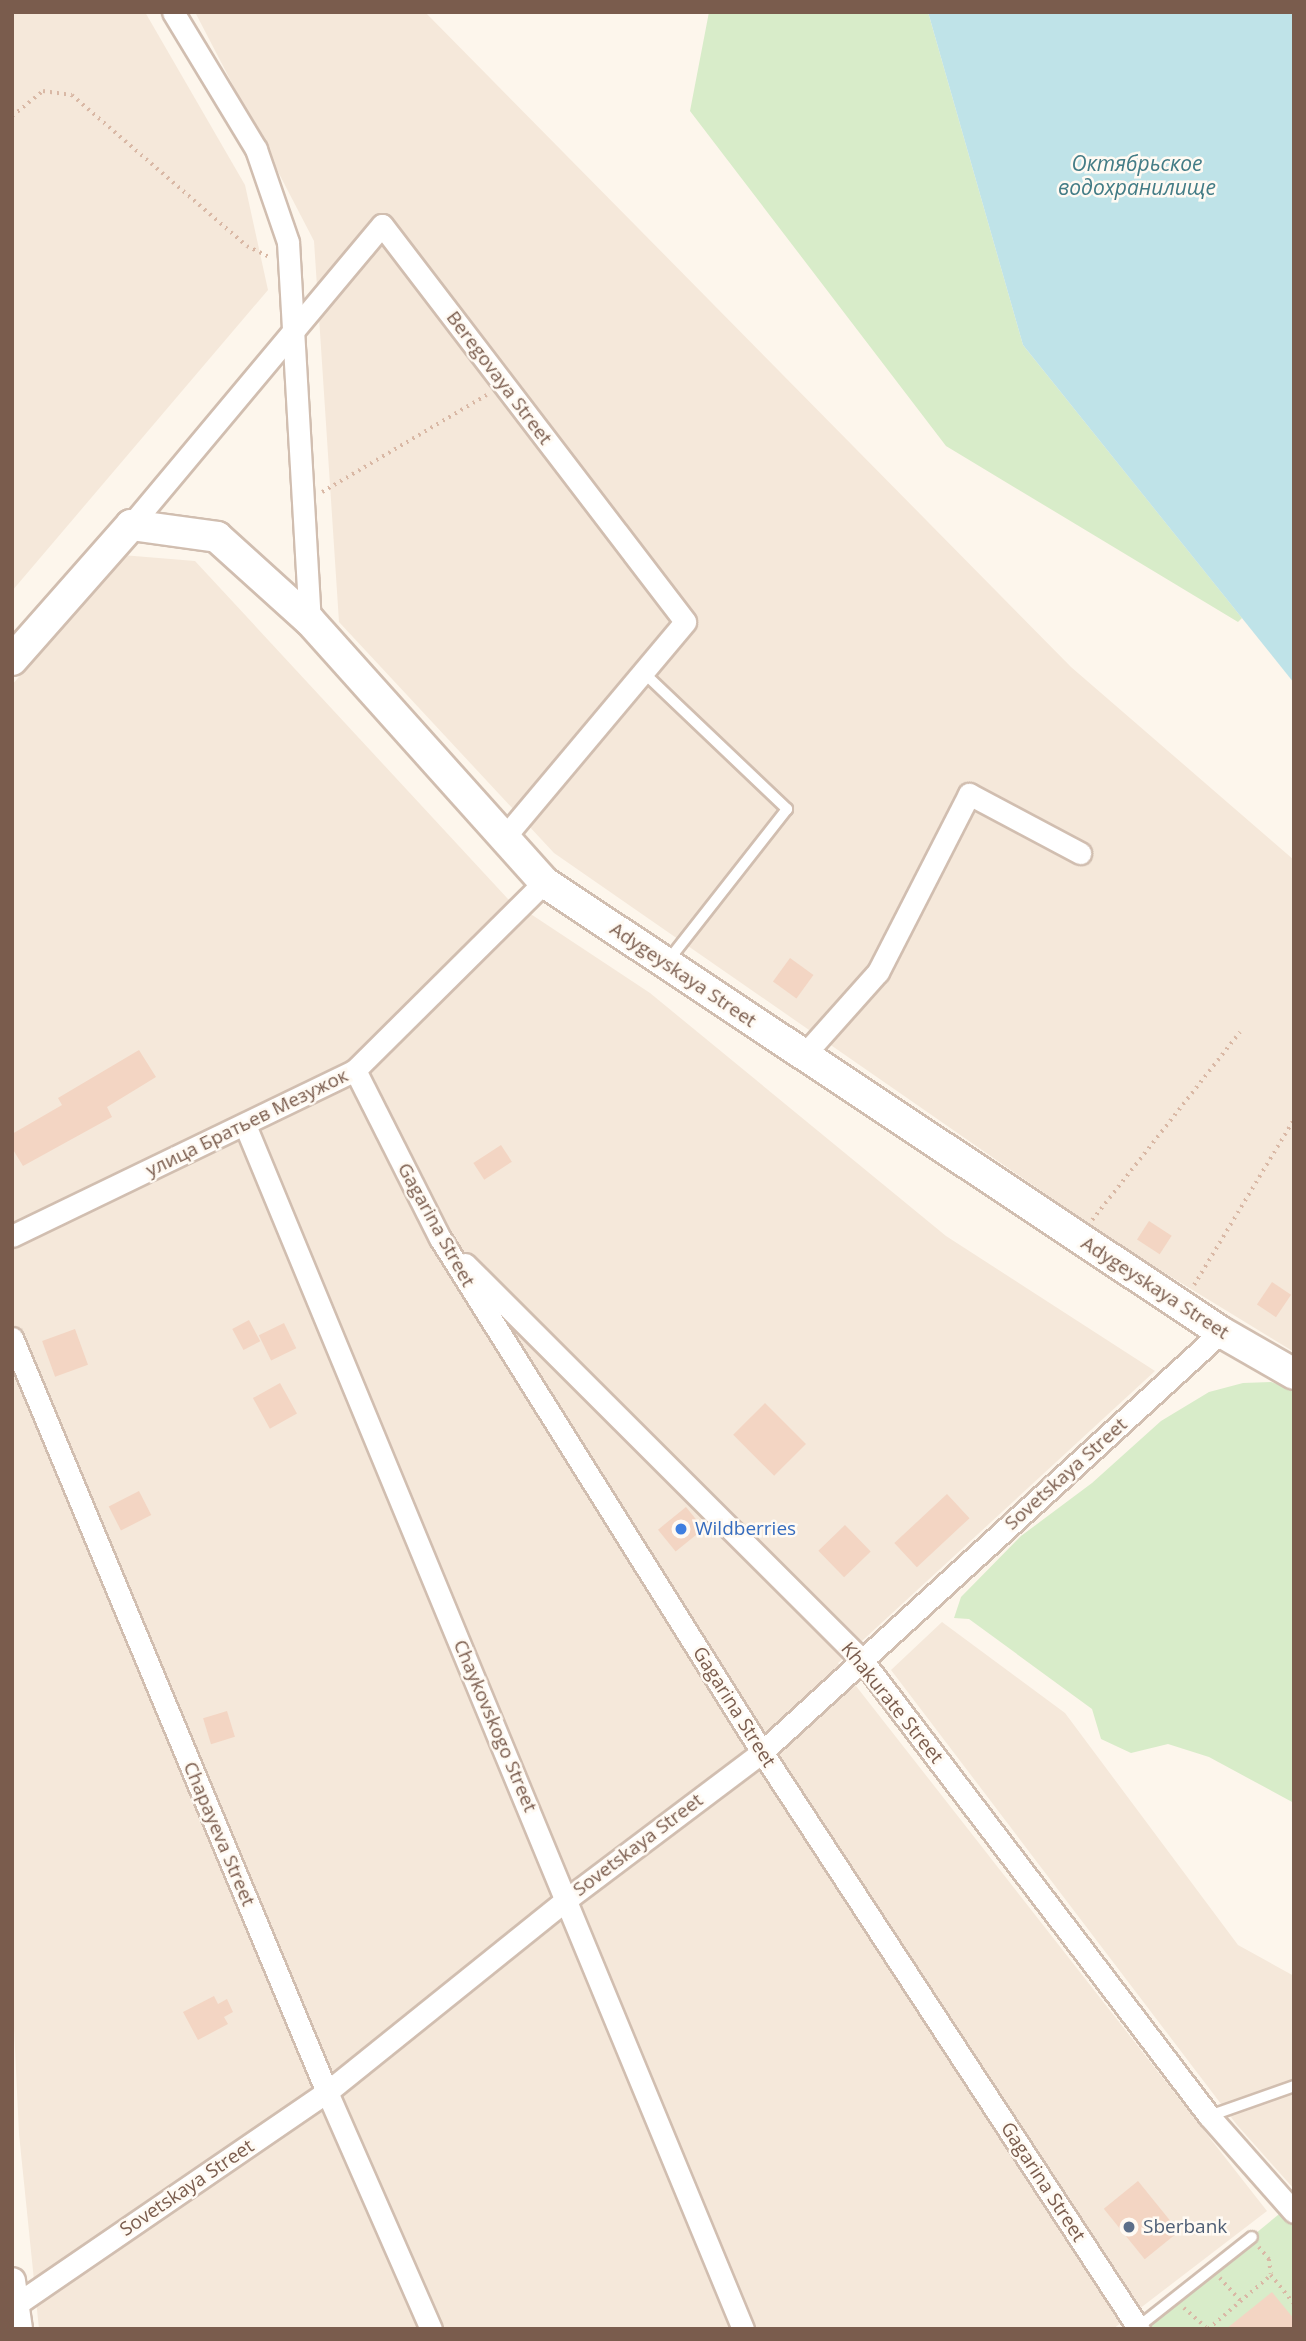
<!DOCTYPE html>
<meta charset="utf-8">
<style>
body{margin:0}
#map{position:relative;width:1306px;height:2341px;overflow:hidden;background:#fdf6ec;font-family:"Open Sans",sans-serif}
div>[style]{position:absolute}
.residential>*{inset:0;background:#f5e8da}
.green>*{inset:0;background:#d8ecc9}
.water>*{inset:0;background:#bfe3e8}
.building>*{inset:0;background:#f3d5c3;transform-origin:0 0}
.path>*{height:3.5px;margin-top:-1.75px;transform-origin:0;background:repeating-linear-gradient(90deg,#d9b8a5 0 2px,transparent 0 7px)}
.roads{filter:drop-shadow(2px 0 #d1beb0) drop-shadow(-2px 0 #d1beb0) drop-shadow(0 2px #d1beb0) drop-shadow(0 -2px #d1beb0)}
.service>*{height:10px;margin:-5px;padding:0 5px;transform-origin:5px;border-radius:5px;background:#fff}
.minor>*{height:21px;margin:-10.5px;padding:0 10.5px;transform-origin:10.5px;border-radius:10.5px;background:#fff}
.tertiary>*{height:26px;margin:-13px;padding:0 13px;transform-origin:13px;border-radius:13px;background:#fff}
.secondary>*{height:30px;margin:-15px;padding:0 15px;transform-origin:15px;border-radius:15px;background:#fff}
.dots>*{width:19px;height:19px;translate:-50% -50%;box-sizing:border-box;border:4px solid #fffaf3;border-radius:50%}
span{translate:-50% -50%;white-space:nowrap;text-align:center;line-height:1.15;-webkit-text-stroke:5px #fffaf3;paint-order:stroke}
.street-label{font-size:19px;color:#7a5c4d}
.shop-label{font-size:19px;color:#366cbe}
.left{translate:0 -50%;text-align:left}
.service-label{font-size:19px;color:#4e5e75}
.water-label{font-size:21px;color:#437c86;font-style:italic}
.frame{position:absolute;inset:0;border:14px solid #7a5c4d;pointer-events:none}
</style>
<div id="map">
<div class="residential">
<div style="clip-path:polygon(12px 12px,145px 12px,245px 185px,268px 290px,12px 591px)"></div>
<div style="clip-path:polygon(195px 12px,425px 12px,1071px 667px,1294px 860px,1294px 1352px,1119px 1245px,554px 853px,339px 622px,314px 241px)"></div>
<div style="clip-path:polygon(122px 555px,195px 561px,508px 899px,650px 993px,946px 1236px,1155px 1371px,838px 1663px,1267px 2211px,1113px 2329px,39px 2329px,19px 2134px,12px 1986px,12px 685px)"></div>
<div style="clip-path:polygon(942px 1622px,1065px 1713px,1238px 1945px,1294px 1976px,1294px 2189px,1237px 2125px,891px 1670px)"></div>
</div>
<div class="green">
<div style="clip-path:polygon(709px 12px,928px 12px,1023px 345px,1242px 618px,1238px 622px,946px 446px,690px 111px)"></div>
<div style="clip-path:polygon(1271px 1382px,1294px 1390px,1294px 1803px,1209px 1757px,1168px 1744px,1131px 1753px,1101px 1739px,1092px 1709px,969px 1619px,954px 1618px,961px 1597px,1021px 1536px,1092px 1483px,1161px 1421px,1209px 1392px,1243px 1383px)"></div>
<div style="clip-path:polygon(1289px 2206px,1294px 2212px,1294px 2329px,1139px 2329px)"></div>
</div>
<div class="water">
<div style="clip-path:polygon(928px 12px,1294px 12px,1294px 683px,1023px 345px)"></div>
</div>
<div class="building">
<div style="left:790px;top:958px;width:29px;height:29px;rotate:36deg"></div>
<div style="clip-path:polygon(139px 1050px,156px 1077px,107px 1107px,112px 1117px,23px 1166px,12px 1148px,12px 1134px,62px 1105px,58px 1098px)"></div>
<div style="left:501px;top:1145px;width:20px;height:33px;rotate:57deg"></div>
<div style="left:1149px;top:1221px;width:27px;height:22px;rotate:33deg"></div>
<div style="left:1272px;top:1282px;width:23px;height:27px;rotate:34deg"></div>
<div style="left:249px;top:1320px;width:24px;height:19px;rotate:62deg"></div>
<div style="left:284px;top:1323px;width:28px;height:28px;rotate:64deg"></div>
<div style="left:75px;top:1329px;width:38px;height:35px;rotate:70deg"></div>
<div style="left:280px;top:1383px;width:35px;height:31px;rotate:61deg"></div>
<div style="left:765px;top:1403px;width:58px;height:45px;rotate:45deg"></div>
<div style="left:139px;top:1491px;width:27px;height:34px;rotate:63deg"></div>
<div style="left:947px;top:1494px;width:33px;height:72px;rotate:47deg"></div>
<div style="left:686px;top:1507px;width:28px;height:36px;rotate:51deg"></div>
<div style="left:845px;top:1525px;width:37px;height:37px;rotate:46deg"></div>
<div style="left:227px;top:1711px;width:27px;height:25px;rotate:73deg"></div>
<div style="clip-path:polygon(214px 1996px,218px 2004px,227px 1999px,233px 2012px,224px 2017px,228px 2024px,198px 2040px,183px 2012px)"></div>
<div style="left:1138px;top:2181px;width:65px;height:44px;rotate:51deg"></div>
<div style="clip-path:polygon(1272px 2292px,1294px 2319px,1294px 2329px,1226px 2329px)"></div>
</div>
<div class="path">
<div style="left:12px;top:116px;width:40px;rotate:-39deg"></div>
<div style="left:43px;top:91px;width:29px;rotate:8deg"></div>
<div style="left:72px;top:95px;width:231px;rotate:40.8deg"></div>
<div style="left:247px;top:246px;width:25px;rotate:26deg"></div>
<div style="left:322px;top:492px;width:191px;rotate:-30.5deg"></div>
<div style="left:1092px;top:1220px;width:239px;rotate:-51.8deg"></div>
<div style="left:1194px;top:1285px;width:194px;rotate:-58.9deg"></div>
<div style="left:1259px;top:2247px;width:16px;rotate:50deg"></div>
<div style="left:1269px;top:2259px;width:15px;rotate:82deg"></div>
<div style="left:1220px;top:2278px;width:30px;rotate:48deg"></div>
<div style="left:1184px;top:2308px;width:29px;rotate:41deg"></div>
<div style="left:1208px;top:2329px;width:83px;rotate:-40.6deg"></div>
<div style="left:1271px;top:2275px;width:36px;rotate:51deg"></div>
</div>
<div class="roads">
<div class="service">
<div style="left:643px;top:672px;width:199px;rotate:43.6deg"></div>
<div style="left:787px;top:809px;width:193px;rotate:128.1deg"></div>
<div style="left:1209px;top:2116px;width:90px;rotate:-19.4deg"></div>
<div style="left:1138px;top:2327px;width:145px;rotate:-38.3deg"></div>
</div>
<div class="minor">
<div style="left:173px;top:12px;width:160px;rotate:58.8deg"></div>
<div style="left:256px;top:149px;width:98px;rotate:71deg"></div>
<div style="left:288px;top:242px;width:380px;rotate:86.7deg"></div>
<div style="left:131px;top:525px;width:391px;rotate:-50.1deg"></div>
<div style="left:382px;top:225px;width:499px;rotate:52.6deg"></div>
<div style="left:685px;top:622px;width:278px;rotate:130deg"></div>
<div style="left:804px;top:1055px;width:111px;rotate:-48.3deg"></div>
<div style="left:878px;top:972px;width:200px;rotate:-62.9deg"></div>
<div style="left:969px;top:794px;width:126px;rotate:28deg"></div>
<div style="left:355px;top:1070px;width:188px;rotate:63.2deg"></div>
<div style="left:440px;top:1238px;width:607px;rotate:57.93deg"></div>
<div style="left:762px;top:1752px;width:689px;rotate:56.84deg"></div>
<div style="left:245px;top:1125px;width:1303px;rotate:67.53deg"></div>
<div style="left:12px;top:1236px;width:381px;rotate:-25.8deg"></div>
<div style="left:355px;top:1070px;width:267px;rotate:-44.8deg"></div>
<div style="left:465px;top:1264px;width:561px;rotate:44.93deg"></div>
<div style="left:862px;top:1660px;width:573px;rotate:52.73deg"></div>
<div style="left:1209px;top:2116px;width:128px;rotate:48.5deg"></div>
<div style="left:12px;top:1338px;width:817px;rotate:67.33deg"></div>
<div style="left:327px;top:2092px;width:259px;rotate:66.3deg"></div>
<div style="left:14px;top:2306px;width:379px;rotate:-34.4deg"></div>
<div style="left:327px;top:2092px;width:308px;rotate:-38.8deg"></div>
<div style="left:567px;top:1899px;width:244px;rotate:-37deg"></div>
<div style="left:762px;top:1752px;width:622px;rotate:-42.46deg"></div>
</div>
<div class="tertiary">
<div style="left:12px;top:2281px;width:49px;rotate:81.7deg"></div>
</div>
<div class="secondary">
<div style="left:12px;top:660px;width:180px;rotate:-48.6deg"></div>
<div style="left:131px;top:525px;width:87px;rotate:7.9deg"></div>
<div style="left:217px;top:537px;width:125px;rotate:42.1deg"></div>
<div style="left:310px;top:621px;width:351px;rotate:48.1deg"></div>
<div style="left:544px;top:882px;width:813px;rotate:33.61deg"></div>
<div style="left:1221px;top:1332px;width:84px;rotate:29.9deg"></div>
</div>
</div>
<div class="dots">
<div style="left:681px;top:1529px;background:#3f7fe0"></div>
<div style="left:1129px;top:2227px;background:#5c6f8a"></div>
</div>
<div class="street-label">
<span style="left:499px;top:378px;rotate:53deg">Beregovaya Street</span>
<span style="left:683px;top:975px;rotate:34deg">Adygeyskaya Street</span>
<span style="left:247px;top:1123px;rotate:-26deg">улица Братьев Мезужок</span>
<span style="left:436px;top:1225px;rotate:61deg">Gagarina Street</span>
<span style="left:1155px;top:1288px;rotate:33deg">Adygeyskaya Street</span>
<span style="left:1066px;top:1474px;rotate:-42deg">Sovetskaya Street</span>
<span style="left:892px;top:1703px;rotate:51deg">Khakurate Street</span>
<span style="left:734px;top:1707px;rotate:58deg">Gagarina Street</span>
<span style="left:495px;top:1726px;rotate:67deg">Chaykovskogo Street</span>
<span style="left:219px;top:1834px;rotate:67deg">Chapayeva Street</span>
<span style="left:638px;top:1845px;rotate:-37deg">Sovetskaya Street</span>
<span style="left:1043px;top:2182px;rotate:57deg">Gagarina Street</span>
<span style="left:187px;top:2188px;rotate:-34deg">Sovetskaya Street</span>
</div>
<div class="shop-label">
<span class="left" style="left:695px;top:1529px">Wildberries</span>
</div>
<div class="service-label">
<span class="left" style="left:1143px;top:2227px">Sberbank</span>
</div>
<div class="water-label">
<span style="left:1137px;top:175px">Октябрьское<br>водохранилище</span>
</div>
<div class="frame"></div>
</div>
